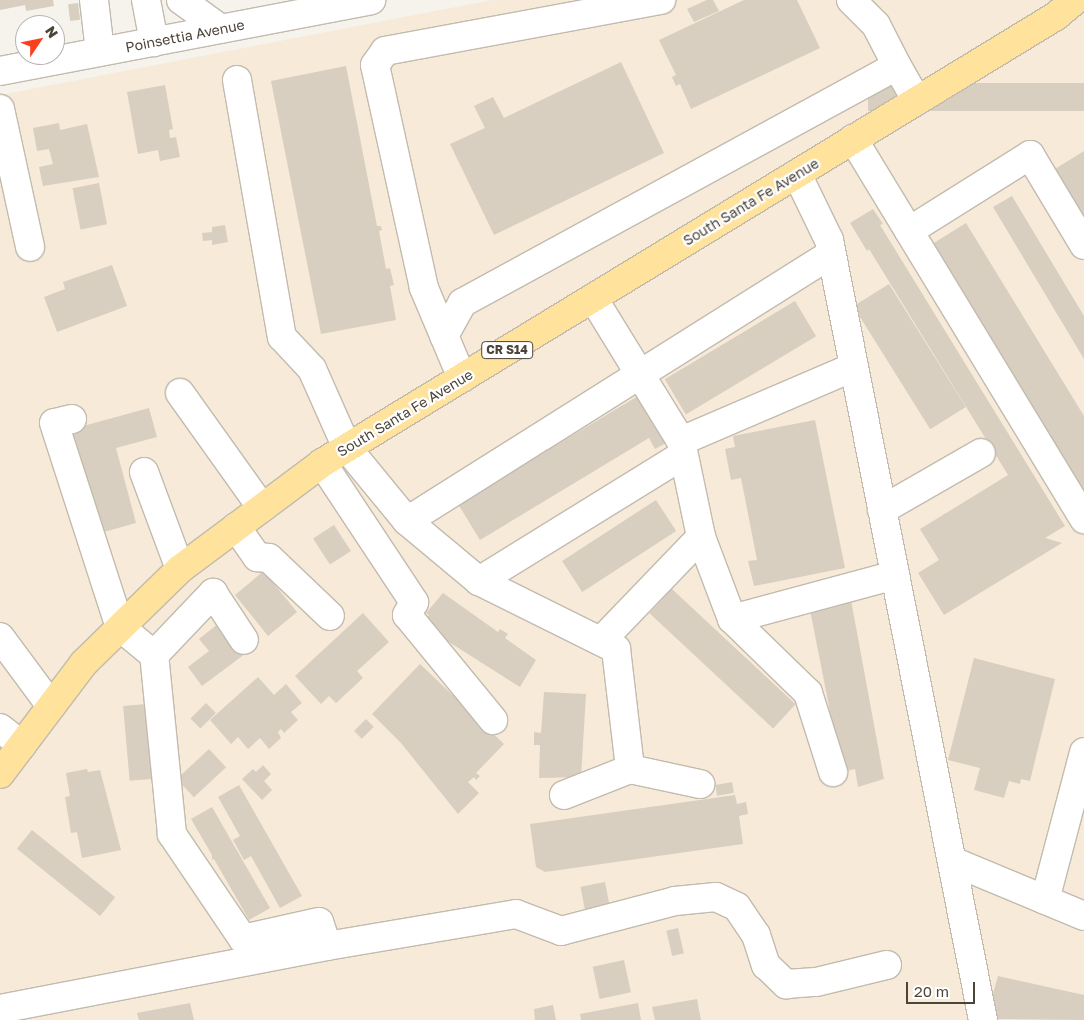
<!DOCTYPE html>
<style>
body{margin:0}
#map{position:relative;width:1084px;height:1020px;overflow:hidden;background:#f6f3ec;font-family:"Golos Text",sans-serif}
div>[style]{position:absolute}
.commercial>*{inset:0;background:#f7ead8}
.building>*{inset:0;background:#d8cfc1;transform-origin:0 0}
.roads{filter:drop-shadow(1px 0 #c2bbae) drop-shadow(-1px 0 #c2bbae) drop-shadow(0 1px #c2bbae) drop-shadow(0 -1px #c2bbae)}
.minor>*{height:28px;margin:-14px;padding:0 14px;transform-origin:14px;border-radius:14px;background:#fff}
.major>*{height:28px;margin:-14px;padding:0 14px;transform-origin:14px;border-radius:14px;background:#ffe39c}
span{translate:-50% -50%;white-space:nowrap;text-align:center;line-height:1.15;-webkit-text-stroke:4.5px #fff;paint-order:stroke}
.shield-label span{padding:1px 4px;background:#fff;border:1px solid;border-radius:4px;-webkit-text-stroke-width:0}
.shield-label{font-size:12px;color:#4b4439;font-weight:700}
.street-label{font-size:14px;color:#4b4439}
.north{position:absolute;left:15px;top:15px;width:50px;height:50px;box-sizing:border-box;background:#fff;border:1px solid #b7b4b0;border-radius:50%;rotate:56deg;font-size:14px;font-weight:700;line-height:20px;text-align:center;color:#4b4439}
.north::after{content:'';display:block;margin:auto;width:18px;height:22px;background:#fc3f1d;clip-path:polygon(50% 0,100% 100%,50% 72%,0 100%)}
.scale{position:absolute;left:906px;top:982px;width:69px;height:22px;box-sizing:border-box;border:2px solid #4b4439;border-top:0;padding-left:6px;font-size:15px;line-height:18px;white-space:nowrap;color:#4b4439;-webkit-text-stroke:4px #fff;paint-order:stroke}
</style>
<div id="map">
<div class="commercial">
<div style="clip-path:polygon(492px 0,1084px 0,1084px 1020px,0 1020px,0 95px)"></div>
</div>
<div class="building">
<div style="clip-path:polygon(0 0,53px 0,54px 6px,26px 11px,25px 5px,0 10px)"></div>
<div style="clip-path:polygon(707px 0,713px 0,719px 11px,694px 22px,687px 9px)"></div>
<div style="clip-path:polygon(744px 0,797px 0,820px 48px,691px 109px,680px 84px,676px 86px,672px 77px,676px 75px,659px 40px)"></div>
<div style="left:78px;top:3px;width:17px;height:10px;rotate:83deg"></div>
<div style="clip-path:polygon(621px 62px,664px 153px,494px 235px,450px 144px,485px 128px,474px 106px,493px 97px,504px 118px)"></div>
<div style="clip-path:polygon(346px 66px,377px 226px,381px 226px,382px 230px,379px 231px,386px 269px,390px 268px,394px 285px,390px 286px,396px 320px,321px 334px,271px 81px)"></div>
<div style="left:1084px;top:83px;width:28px;height:216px;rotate:90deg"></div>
<div style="clip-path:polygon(165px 85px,173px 129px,169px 130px,170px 138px,176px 137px,180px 157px,160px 161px,158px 150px,138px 154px,127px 92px)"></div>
<div style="clip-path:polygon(59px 123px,60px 130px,87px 124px,99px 177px,43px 186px,39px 167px,53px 164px,49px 149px,37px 151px,33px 128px)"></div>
<div style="clip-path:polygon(1084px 151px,1084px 217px,1055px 169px)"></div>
<div style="left:99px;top:183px;width:42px;height:27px;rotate:79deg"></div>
<div style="clip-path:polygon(1012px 196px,1084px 316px,1084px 359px,993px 207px)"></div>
<div style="clip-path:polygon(873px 209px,883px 224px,880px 225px,1065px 526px,1045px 538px,1062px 543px,944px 615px,918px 573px,939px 560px,920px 529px,1008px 475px,869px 249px,867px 251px,850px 223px)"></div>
<div style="clip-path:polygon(966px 223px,1084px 416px,1084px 500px,929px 246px)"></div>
<div style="clip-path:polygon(225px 225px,228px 242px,212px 245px,212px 240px,203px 241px,202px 233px,212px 232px,212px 227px)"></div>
<div style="clip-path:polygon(112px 265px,127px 306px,57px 332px,44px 297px,65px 289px,63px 282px)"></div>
<div style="left:889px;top:284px;width:145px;height:42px;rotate:58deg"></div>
<div style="left:795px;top:301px;width:41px;height:152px;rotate:59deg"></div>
<div style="clip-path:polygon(638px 396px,666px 443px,655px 449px,649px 438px,480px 540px,458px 504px)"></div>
<div style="clip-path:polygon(149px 408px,157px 437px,116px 448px,136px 523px,93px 535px,65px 431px)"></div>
<div style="clip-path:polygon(815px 420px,845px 568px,754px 586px,748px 561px,757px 560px,741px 478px,731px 480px,725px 449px,735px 447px,733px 436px)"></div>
<div style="left:656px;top:500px;width:37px;height:112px;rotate:57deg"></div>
<div style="left:334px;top:525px;width:31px;height:25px;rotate:57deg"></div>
<div style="clip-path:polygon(266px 569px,273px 577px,270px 579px,297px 612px,268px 636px,235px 595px)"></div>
<div style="left:672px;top:589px;width:169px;height:33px;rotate:43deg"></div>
<div style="clip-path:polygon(443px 593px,498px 632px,500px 629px,508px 634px,505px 638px,536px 660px,520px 687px,422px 625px,429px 615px,426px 613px)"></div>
<div style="clip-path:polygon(851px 600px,884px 779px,858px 787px,855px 769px,842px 772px,809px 605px)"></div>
<div style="clip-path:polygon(363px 613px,389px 642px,357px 671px,363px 678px,336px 703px,329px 696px,321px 704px,295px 676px)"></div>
<div style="clip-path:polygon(224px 619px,245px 654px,202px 686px,188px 667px,209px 651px,199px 639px)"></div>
<div style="clip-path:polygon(974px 658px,1055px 679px,1030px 781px,1021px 779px,1020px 784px,1009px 781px,1004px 798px,974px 790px,980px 768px,948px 760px)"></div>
<div style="clip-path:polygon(420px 664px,504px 744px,476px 773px,480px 776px,476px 780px,474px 777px,468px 782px,479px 793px,458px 814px,401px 743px,372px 714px)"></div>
<div style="clip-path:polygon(258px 677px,274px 695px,286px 684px,302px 703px,291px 712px,298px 720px,284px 733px,281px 729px,278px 732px,281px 738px,269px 749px,260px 738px,248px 749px,238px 737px,231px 744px,210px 720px)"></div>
<div style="clip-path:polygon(544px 692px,586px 694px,581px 777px,539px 778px,540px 745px,534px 745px,534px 732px,541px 733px)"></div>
<div style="left:206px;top:703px;width:14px;height:22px;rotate:45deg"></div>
<div style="left:147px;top:704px;width:75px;height:24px;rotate:85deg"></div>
<div style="left:366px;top:719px;width:11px;height:17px;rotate:45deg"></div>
<div style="left:209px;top:749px;width:25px;height:44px;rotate:47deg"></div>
<div style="clip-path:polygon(263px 765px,271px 774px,264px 781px,272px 790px,262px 800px,242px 779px,253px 769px,256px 772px)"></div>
<div style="clip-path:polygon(87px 769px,88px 772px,100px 770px,121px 850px,82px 858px,77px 832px,71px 833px,65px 797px,70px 796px,66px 773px)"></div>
<div style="left:732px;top:782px;width:11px;height:17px;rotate:80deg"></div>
<div style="clip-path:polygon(239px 785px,302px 896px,280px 908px,251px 856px,244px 860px,233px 840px,240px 836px,218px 797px)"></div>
<div style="clip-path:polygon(735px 795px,737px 804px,746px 802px,748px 814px,739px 816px,743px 844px,545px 872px,536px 867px,530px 824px)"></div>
<div style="clip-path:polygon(212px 807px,270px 908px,249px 920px,214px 859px,212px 860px,212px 855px,191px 819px)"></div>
<div style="left:32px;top:830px;width:107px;height:24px;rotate:39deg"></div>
<div style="left:605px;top:882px;width:26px;height:25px;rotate:79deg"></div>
<div style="left:678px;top:928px;width:26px;height:12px;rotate:77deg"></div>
<div style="left:624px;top:960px;width:33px;height:32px;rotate:78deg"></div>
<div style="clip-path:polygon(998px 976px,1084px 995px,1084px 1020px,986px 1019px)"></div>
<div style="clip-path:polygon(697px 999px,701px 1020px,655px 1020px,652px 1007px)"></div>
<div style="clip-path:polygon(190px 1003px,194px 1020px,139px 1020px,137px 1013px)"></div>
<div style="clip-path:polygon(638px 1003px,641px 1020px,581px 1020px,580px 1014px)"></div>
<div style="clip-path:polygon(553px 1005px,556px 1020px,535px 1020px,534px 1009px)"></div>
</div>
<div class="roads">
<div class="minor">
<div style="left:94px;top:0;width:52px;rotate:83.4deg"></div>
<div style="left:146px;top:0;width:43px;rotate:79.2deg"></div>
<div style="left:181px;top:0;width:49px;rotate:35.9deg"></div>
<div style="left:851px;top:0;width:35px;rotate:45deg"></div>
<div style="left:876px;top:25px;width:46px;rotate:62.9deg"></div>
<div style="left:0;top:71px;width:378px;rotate:-10.8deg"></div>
<div style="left:237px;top:80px;width:261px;rotate:80.1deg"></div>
<div style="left:282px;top:337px;width:44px;rotate:46.8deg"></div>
<div style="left:312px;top:369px;width:86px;rotate:66.1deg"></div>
<div style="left:347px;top:448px;width:94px;rotate:50.6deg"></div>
<div style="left:407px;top:521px;width:501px;rotate:-32.2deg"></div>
<div style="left:0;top:109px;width:141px;rotate:77.7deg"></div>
<div style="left:853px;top:139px;width:445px;rotate:58.7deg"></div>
<div style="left:797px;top:174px;width:73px;rotate:64.1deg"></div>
<div style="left:829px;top:240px;width:795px;rotate:78.83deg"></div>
<div style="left:909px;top:231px;width:143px;rotate:-32.1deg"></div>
<div style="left:1030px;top:155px;width:105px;rotate:59deg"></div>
<div style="left:593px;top:298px;width:168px;rotate:58.4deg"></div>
<div style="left:681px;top:441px;width:98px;rotate:78.2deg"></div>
<div style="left:701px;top:537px;width:144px;rotate:133.9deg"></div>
<div style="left:444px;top:336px;width:38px;rotate:-61deg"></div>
<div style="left:462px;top:303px;width:495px;rotate:-28.6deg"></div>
<div style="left:897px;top:66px;width:40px;rotate:60.3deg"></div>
<div style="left:462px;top:378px;width:98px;rotate:-112.9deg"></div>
<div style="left:424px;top:288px;width:228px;rotate:-102.4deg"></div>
<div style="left:375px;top:65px;width:17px;rotate:-54deg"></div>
<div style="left:385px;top:51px;width:281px;rotate:-10.5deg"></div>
<div style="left:180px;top:393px;width:141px;rotate:54.5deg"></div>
<div style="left:72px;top:419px;width:18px;rotate:167deg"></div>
<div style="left:54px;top:423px;width:214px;rotate:72.1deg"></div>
<div style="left:120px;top:627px;width:44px;rotate:39.5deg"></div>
<div style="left:154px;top:655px;width:86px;rotate:-46.4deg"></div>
<div style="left:213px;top:593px;width:56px;rotate:56.6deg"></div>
<div style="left:681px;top:441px;width:188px;rotate:-23.2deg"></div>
<div style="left:322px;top:463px;width:167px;rotate:56.5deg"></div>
<div style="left:414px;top:602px;width:15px;rotate:118deg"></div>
<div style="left:407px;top:615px;width:136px;rotate:50.7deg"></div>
<div style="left:144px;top:472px;width:103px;rotate:69.6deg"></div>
<div style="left:882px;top:510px;width:114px;rotate:-29.9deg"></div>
<div style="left:407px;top:521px;width:94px;rotate:39.8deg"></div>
<div style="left:479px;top:581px;width:153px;rotate:26.4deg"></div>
<div style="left:616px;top:649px;width:121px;rotate:83.3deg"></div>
<div style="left:630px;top:769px;width:72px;rotate:12.1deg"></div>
<div style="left:236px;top:527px;width:37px;rotate:55deg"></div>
<div style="left:257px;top:557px;width:12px;rotate:5deg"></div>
<div style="left:269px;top:558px;width:84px;rotate:43.6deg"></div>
<div style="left:701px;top:537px;width:88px;rotate:69.3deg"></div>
<div style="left:732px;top:619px;width:169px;rotate:-15.1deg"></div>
<div style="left:479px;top:581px;width:240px;rotate:-31.7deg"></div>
<div style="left:732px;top:619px;width:106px;rotate:44.2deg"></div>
<div style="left:808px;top:693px;width:83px;rotate:72.4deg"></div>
<div style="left:0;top:637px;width:86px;rotate:53.5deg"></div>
<div style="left:0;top:728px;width:28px;rotate:38deg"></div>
<div style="left:564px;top:795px;width:71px;rotate:-21.5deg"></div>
<div style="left:952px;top:861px;width:143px;rotate:22.6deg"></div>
<div style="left:1045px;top:900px;width:153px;rotate:-75.2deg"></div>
<div style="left:327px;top:946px;width:192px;rotate:-9.6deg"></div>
<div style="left:516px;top:914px;width:48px;rotate:20.7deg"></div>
<div style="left:561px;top:931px;width:118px;rotate:-14.7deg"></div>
<div style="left:675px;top:901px;width:41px;rotate:-5.6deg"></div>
<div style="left:716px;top:897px;width:23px;rotate:25deg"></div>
<div style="left:737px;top:907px;width:34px;rotate:56deg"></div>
<div style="left:756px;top:935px;width:32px;rotate:72deg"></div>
<div style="left:766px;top:965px;width:28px;rotate:44deg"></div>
<div style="left:786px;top:984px;width:30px;rotate:-4deg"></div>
<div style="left:816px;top:982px;width:73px;rotate:-13.5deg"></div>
<div style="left:0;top:1009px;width:333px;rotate:-10.9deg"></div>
<div style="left:327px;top:946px;width:25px;rotate:-108deg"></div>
<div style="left:319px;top:922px;width:78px;rotate:167.4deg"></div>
<div style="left:243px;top:939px;width:127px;rotate:-124.1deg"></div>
<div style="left:172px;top:834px;width:180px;rotate:-95.7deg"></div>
</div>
<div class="major">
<div style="left:0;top:774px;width:139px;rotate:-52.9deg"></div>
<div style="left:84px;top:663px;width:134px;rotate:-44.4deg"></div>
<div style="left:180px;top:569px;width:177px;rotate:-36.7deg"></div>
<div style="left:322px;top:463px;width:859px;rotate:-31.34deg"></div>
<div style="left:1056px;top:16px;width:25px;rotate:-40deg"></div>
</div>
</div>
<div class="shield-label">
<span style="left:507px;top:350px">CR S14</span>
</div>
<div class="street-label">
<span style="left:185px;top:36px;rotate:-11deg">Poinsettia Avenue</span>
<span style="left:751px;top:202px;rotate:-31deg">South Santa Fe Avenue</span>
<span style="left:405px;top:413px;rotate:-31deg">South Santa Fe Avenue</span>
</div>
<div class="north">N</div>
<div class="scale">20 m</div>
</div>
